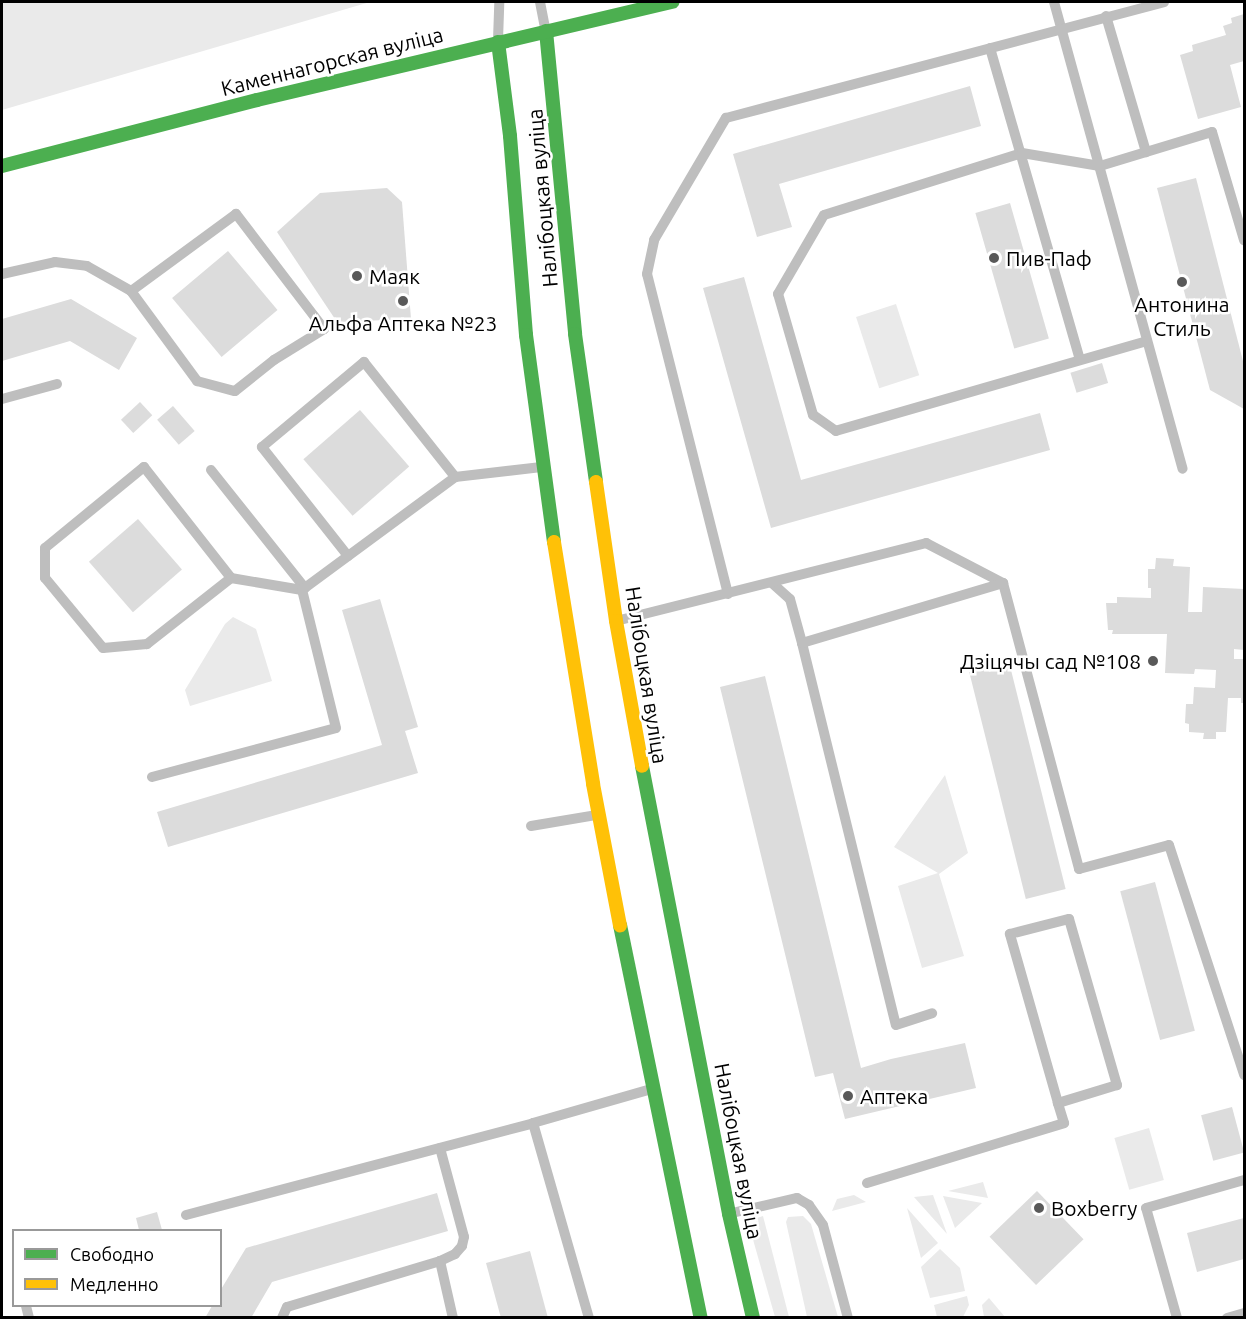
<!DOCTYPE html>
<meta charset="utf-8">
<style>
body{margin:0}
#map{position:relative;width:1246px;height:1319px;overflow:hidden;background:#fff;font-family:Ubuntu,sans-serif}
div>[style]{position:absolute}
.green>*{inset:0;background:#eaeaea;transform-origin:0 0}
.building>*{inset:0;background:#dcdcdc;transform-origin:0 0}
.lane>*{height:10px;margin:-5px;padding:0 5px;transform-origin:5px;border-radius:5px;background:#bebebe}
.fast>*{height:14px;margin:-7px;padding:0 7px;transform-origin:7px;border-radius:7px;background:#4caf50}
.slow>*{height:14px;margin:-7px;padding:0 7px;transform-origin:7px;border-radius:7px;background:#ffc107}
.dots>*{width:16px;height:16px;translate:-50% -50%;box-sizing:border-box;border:3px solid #fff;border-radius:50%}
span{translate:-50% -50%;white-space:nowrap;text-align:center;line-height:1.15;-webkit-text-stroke:5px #fff;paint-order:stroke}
.street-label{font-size:21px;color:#000}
.poi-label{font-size:21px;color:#000}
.left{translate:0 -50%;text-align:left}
.right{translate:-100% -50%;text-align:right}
.frame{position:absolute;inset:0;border:3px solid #000;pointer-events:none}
.legend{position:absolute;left:12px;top:1229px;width:210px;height:78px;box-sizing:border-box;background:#fff;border:2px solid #999;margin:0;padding:8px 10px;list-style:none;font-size:18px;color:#000}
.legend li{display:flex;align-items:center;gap:12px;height:30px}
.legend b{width:30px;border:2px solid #999}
</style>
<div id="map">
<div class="green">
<div style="clip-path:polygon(2px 2px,370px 2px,2px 110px)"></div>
<div style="left:896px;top:304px;width:75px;height:42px;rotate:72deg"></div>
<div style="clip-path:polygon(233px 617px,256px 629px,272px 681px,190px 706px,185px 690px,225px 624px)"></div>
<div style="clip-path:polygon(945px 775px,968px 853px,939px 874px,964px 956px,922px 968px,898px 886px,938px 873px,894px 847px)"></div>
<div style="left:1149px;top:1128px;width:54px;height:36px;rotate:74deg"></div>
<div style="clip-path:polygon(983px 1182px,988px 1198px,948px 1191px)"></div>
<div style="clip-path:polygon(854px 1195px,866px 1202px,832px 1211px,837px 1199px)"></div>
<div style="clip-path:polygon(933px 1195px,947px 1234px,914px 1197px)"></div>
<div style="clip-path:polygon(943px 1196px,982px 1203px,955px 1228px)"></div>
<div style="clip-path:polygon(907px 1208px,938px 1243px,921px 1258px)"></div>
<div style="clip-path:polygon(763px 1216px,789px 1317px,775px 1317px,752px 1236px,757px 1218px)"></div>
<div style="clip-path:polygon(803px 1216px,811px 1224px,838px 1317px,807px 1317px,786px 1222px,788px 1217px)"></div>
<div style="clip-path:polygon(940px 1249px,960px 1268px,965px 1291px,930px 1298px,921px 1267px)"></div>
<div style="clip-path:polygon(967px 1296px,969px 1305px,963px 1317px,937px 1317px,934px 1305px)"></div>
<div style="clip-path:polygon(989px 1298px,1005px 1317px,984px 1317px,982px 1305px)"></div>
</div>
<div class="building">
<div style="clip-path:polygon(1244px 14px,1244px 61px,1230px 65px,1241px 107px,1198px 119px,1180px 55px,1193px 51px,1192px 45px,1226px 35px,1223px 26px,1232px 23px,1231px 18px)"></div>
<div style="clip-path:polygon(970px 86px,981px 126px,779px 184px,792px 227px,757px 237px,733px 154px)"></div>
<div style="clip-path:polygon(1196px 178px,1244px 365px,1244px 409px,1210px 390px,1157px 188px)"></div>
<div style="clip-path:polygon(387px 188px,402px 202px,411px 319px,337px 322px,277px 232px,320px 193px)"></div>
<div style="left:1010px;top:203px;width:141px;height:36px;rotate:74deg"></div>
<div style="left:228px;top:251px;width:77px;height:73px;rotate:50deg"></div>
<div style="clip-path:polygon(744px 277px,801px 480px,1040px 413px,1050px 450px,771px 528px,703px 288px)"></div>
<div style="clip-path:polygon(71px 299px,137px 338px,119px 370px,70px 341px,2px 361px,2px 319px)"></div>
<div style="left:1102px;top:363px;width:21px;height:33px;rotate:73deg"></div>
<div style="left:140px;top:402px;width:18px;height:26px;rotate:47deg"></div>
<div style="left:173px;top:406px;width:33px;height:21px;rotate:49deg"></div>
<div style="left:360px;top:410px;width:75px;height:75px;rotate:49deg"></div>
<div style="left:138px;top:519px;width:67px;height:65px;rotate:49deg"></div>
<div style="clip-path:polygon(1156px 558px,1174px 559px,1173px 566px,1190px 567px,1188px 612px,1202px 612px,1203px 587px,1244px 589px,1244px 650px,1234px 649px,1234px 659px,1244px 659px,1244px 703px,1241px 703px,1241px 698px,1228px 698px,1226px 732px,1216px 732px,1216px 739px,1203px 739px,1204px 733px,1189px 732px,1189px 724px,1185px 723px,1186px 704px,1193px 704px,1194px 687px,1215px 688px,1216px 670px,1195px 669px,1194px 674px,1165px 673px,1167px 634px,1112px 634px,1113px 630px,1108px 630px,1106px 603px,1117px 603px,1117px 597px,1151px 598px,1151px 588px,1148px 588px,1148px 569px,1155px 569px)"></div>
<div style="clip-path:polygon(380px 599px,418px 727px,405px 731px,418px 773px,168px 847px,157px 812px,382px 745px,342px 610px)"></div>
<div style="left:1009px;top:662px;width:234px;height:41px;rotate:76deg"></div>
<div style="clip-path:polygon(765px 676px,861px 1068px,891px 1059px,965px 1043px,976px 1088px,845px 1119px,833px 1073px,815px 1077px,720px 687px)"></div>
<div style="left:1155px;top:882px;width:154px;height:36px;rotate:75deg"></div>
<div style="left:1232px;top:1107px;width:47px;height:32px;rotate:75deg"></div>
<div style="left:1037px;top:1191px;width:67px;height:66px;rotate:46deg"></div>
<div style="clip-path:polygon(437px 1193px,448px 1231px,272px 1282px,251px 1318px,205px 1318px,212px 1306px,220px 1306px,220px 1291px,246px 1248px)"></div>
<div style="clip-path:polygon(157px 1212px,162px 1230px,139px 1230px,136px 1218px)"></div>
<div style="clip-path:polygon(1244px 1218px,1244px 1259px,1197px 1272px,1187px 1233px)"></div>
<div style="clip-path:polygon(530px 1251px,548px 1318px,501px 1318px,486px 1263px)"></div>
</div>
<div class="lane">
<div style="left:540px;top:2px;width:26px;rotate:79deg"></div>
<div style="left:1054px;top:2px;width:484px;rotate:74.6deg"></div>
<div style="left:1106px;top:16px;width:142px;rotate:73.6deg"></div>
<div style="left:498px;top:40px;width:38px;rotate:-88deg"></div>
<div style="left:990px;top:48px;width:324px;rotate:73.9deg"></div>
<div style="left:2px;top:274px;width:54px;rotate:-12.8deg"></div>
<div style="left:55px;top:262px;width:32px;rotate:7deg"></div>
<div style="left:87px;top:266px;width:51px;rotate:29.6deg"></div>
<div style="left:131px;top:291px;width:112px;rotate:53.7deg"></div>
<div style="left:197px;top:381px;width:39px;rotate:15deg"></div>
<div style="left:235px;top:391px;width:50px;rotate:-38.5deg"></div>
<div style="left:274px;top:360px;width:59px;rotate:-31.8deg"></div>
<div style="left:324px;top:329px;width:145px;rotate:-127.4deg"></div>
<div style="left:236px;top:214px;width:130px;rotate:143.7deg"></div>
<div style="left:1147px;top:341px;width:324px;rotate:163.9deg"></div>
<div style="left:836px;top:431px;width:28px;rotate:-145deg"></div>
<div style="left:813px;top:415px;width:126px;rotate:-106.1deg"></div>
<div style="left:778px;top:294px;width:91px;rotate:-59.8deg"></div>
<div style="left:824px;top:215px;width:207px;rotate:-17.4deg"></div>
<div style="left:1022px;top:153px;width:79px;rotate:9.5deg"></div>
<div style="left:1100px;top:166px;width:117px;rotate:-16.9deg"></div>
<div style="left:1212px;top:132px;width:113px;rotate:73.5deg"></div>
<div style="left:2px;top:399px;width:57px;rotate:-15.3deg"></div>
<div style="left:211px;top:470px;width:151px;rotate:51.5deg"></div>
<div style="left:348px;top:556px;width:139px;rotate:-128.3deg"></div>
<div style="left:262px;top:447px;width:133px;rotate:-39.8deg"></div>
<div style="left:364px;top:362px;width:147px;rotate:51.6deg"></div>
<div style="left:231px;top:578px;width:107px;rotate:141.8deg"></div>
<div style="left:147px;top:644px;width:44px;rotate:174.8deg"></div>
<div style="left:103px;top:648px;width:91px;rotate:-129.6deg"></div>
<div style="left:45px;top:578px;width:30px;rotate:-90deg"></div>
<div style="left:45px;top:548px;width:128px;rotate:-39.3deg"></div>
<div style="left:144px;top:467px;width:141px;rotate:51.9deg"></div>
<div style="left:231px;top:578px;width:72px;rotate:9.6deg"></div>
<div style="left:302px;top:590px;width:190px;rotate:-36.4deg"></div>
<div style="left:455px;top:477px;width:87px;rotate:-6.6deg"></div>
<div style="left:772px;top:583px;width:24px;rotate:42deg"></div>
<div style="left:790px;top:599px;width:46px;rotate:74.7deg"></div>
<div style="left:802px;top:643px;width:393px;rotate:76.2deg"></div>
<div style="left:896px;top:1025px;width:38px;rotate:-18deg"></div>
<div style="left:728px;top:594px;width:330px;rotate:-104.2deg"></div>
<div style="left:647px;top:274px;width:35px;rotate:-78deg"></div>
<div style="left:654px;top:240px;width:142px;rotate:-59.5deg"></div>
<div style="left:726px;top:118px;width:453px;rotate:-14.8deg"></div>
<div style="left:620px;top:620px;width:316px;rotate:-14.1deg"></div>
<div style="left:926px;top:543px;width:87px;rotate:27.5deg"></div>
<div style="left:1003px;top:583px;width:296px;rotate:75.1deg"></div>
<div style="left:1079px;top:869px;width:93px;rotate:-14.9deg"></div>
<div style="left:1169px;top:845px;width:242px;rotate:71.9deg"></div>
<div style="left:802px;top:643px;width:210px;rotate:-16.6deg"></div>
<div style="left:152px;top:777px;width:190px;rotate:-14.9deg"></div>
<div style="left:336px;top:728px;width:142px;rotate:-103.8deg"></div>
<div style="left:531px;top:826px;width:67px;rotate:-9.5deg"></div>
<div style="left:533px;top:1123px;width:203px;rotate:74deg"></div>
<div style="left:440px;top:1148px;width:92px;rotate:74.9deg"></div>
<div style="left:464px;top:1237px;width:9px;rotate:103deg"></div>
<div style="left:462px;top:1246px;width:11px;rotate:131deg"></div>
<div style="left:455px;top:1254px;width:17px;rotate:155deg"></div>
<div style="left:440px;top:1261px;width:58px;rotate:77.2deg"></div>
<div style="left:867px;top:1183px;width:206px;rotate:-16.9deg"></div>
<div style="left:1064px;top:1123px;width:21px;rotate:-107deg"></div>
<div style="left:1058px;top:1103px;width:176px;rotate:-105.9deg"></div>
<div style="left:1010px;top:934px;width:61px;rotate:-14.3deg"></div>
<div style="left:1069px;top:919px;width:173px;rotate:73.9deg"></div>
<div style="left:1117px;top:1085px;width:62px;rotate:163deg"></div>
<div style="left:732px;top:1213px;width:67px;rotate:-13deg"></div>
<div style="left:797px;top:1198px;width:14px;rotate:30deg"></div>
<div style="left:809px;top:1205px;width:24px;rotate:55deg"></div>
<div style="left:823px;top:1225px;width:96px;rotate:75deg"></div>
<div style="left:186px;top:1215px;width:359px;rotate:-14.8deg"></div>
<div style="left:533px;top:1123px;width:120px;rotate:-16deg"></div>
<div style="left:26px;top:1306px;width:12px;rotate:76deg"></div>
<div style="left:282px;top:1318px;width:12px;rotate:-66deg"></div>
<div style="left:287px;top:1307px;width:160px;rotate:-16.7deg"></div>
<div style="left:1177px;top:1318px;width:114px;rotate:-105.7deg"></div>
<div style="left:1146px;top:1208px;width:102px;rotate:-15.9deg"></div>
<div style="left:1227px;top:1318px;width:18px;rotate:-16deg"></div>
</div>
<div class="fast">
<div style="left:546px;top:31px;width:304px;rotate:84.5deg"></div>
<div style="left:575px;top:334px;width:149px;rotate:81.9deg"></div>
<div style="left:498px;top:42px;width:95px;rotate:82.7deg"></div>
<div style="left:510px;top:136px;width:200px;rotate:85.4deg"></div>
<div style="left:526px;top:335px;width:209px;rotate:82.3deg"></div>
<div style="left:2px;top:166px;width:263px;rotate:-14.5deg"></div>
<div style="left:257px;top:100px;width:427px;rotate:-13.3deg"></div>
<div style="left:642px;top:766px;width:456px;rotate:79deg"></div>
<div style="left:729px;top:1214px;width:107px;rotate:77deg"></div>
<div style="left:620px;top:925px;width:401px;rotate:78.4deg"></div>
</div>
<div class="slow">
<div style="left:596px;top:482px;width:140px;rotate:81.8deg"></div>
<div style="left:616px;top:621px;width:147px;rotate:79.8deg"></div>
<div style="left:554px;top:542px;width:245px;rotate:80.8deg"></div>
<div style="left:593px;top:784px;width:144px;rotate:79.2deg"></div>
</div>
<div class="dots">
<div style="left:994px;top:258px;background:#595959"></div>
<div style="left:357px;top:276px;background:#595959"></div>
<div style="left:1182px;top:282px;background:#595959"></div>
<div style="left:403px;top:301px;background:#595959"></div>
<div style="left:1153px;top:661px;background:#595959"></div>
<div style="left:848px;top:1096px;background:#595959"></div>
<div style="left:1039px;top:1208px;background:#595959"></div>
</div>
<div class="street-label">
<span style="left:332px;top:61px;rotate:-14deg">Каменнагорская вуліца</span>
<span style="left:542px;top:198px;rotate:-95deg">Налібоцкая вуліца</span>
<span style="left:647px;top:675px;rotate:81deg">Налібоцкая вуліца</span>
<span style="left:739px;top:1151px;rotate:79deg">Налібоцкая вуліца</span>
</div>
<div class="poi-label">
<span class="left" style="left:1006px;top:258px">Пив-Паф</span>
<span class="left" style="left:369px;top:276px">Маяк</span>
<span style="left:1182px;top:316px">Антонина<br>Стиль</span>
<span style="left:403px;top:323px">Альфа Аптека №23</span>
<span class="right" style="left:1141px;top:661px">Дзіцячы сад №108</span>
<span class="left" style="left:860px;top:1096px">Аптека</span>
<span class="left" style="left:1051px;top:1208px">Boxberry</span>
</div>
<div class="frame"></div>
<ul class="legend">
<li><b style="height:8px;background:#4caf50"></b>Свободно</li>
<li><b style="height:8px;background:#ffc107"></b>Медленно</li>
</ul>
</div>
